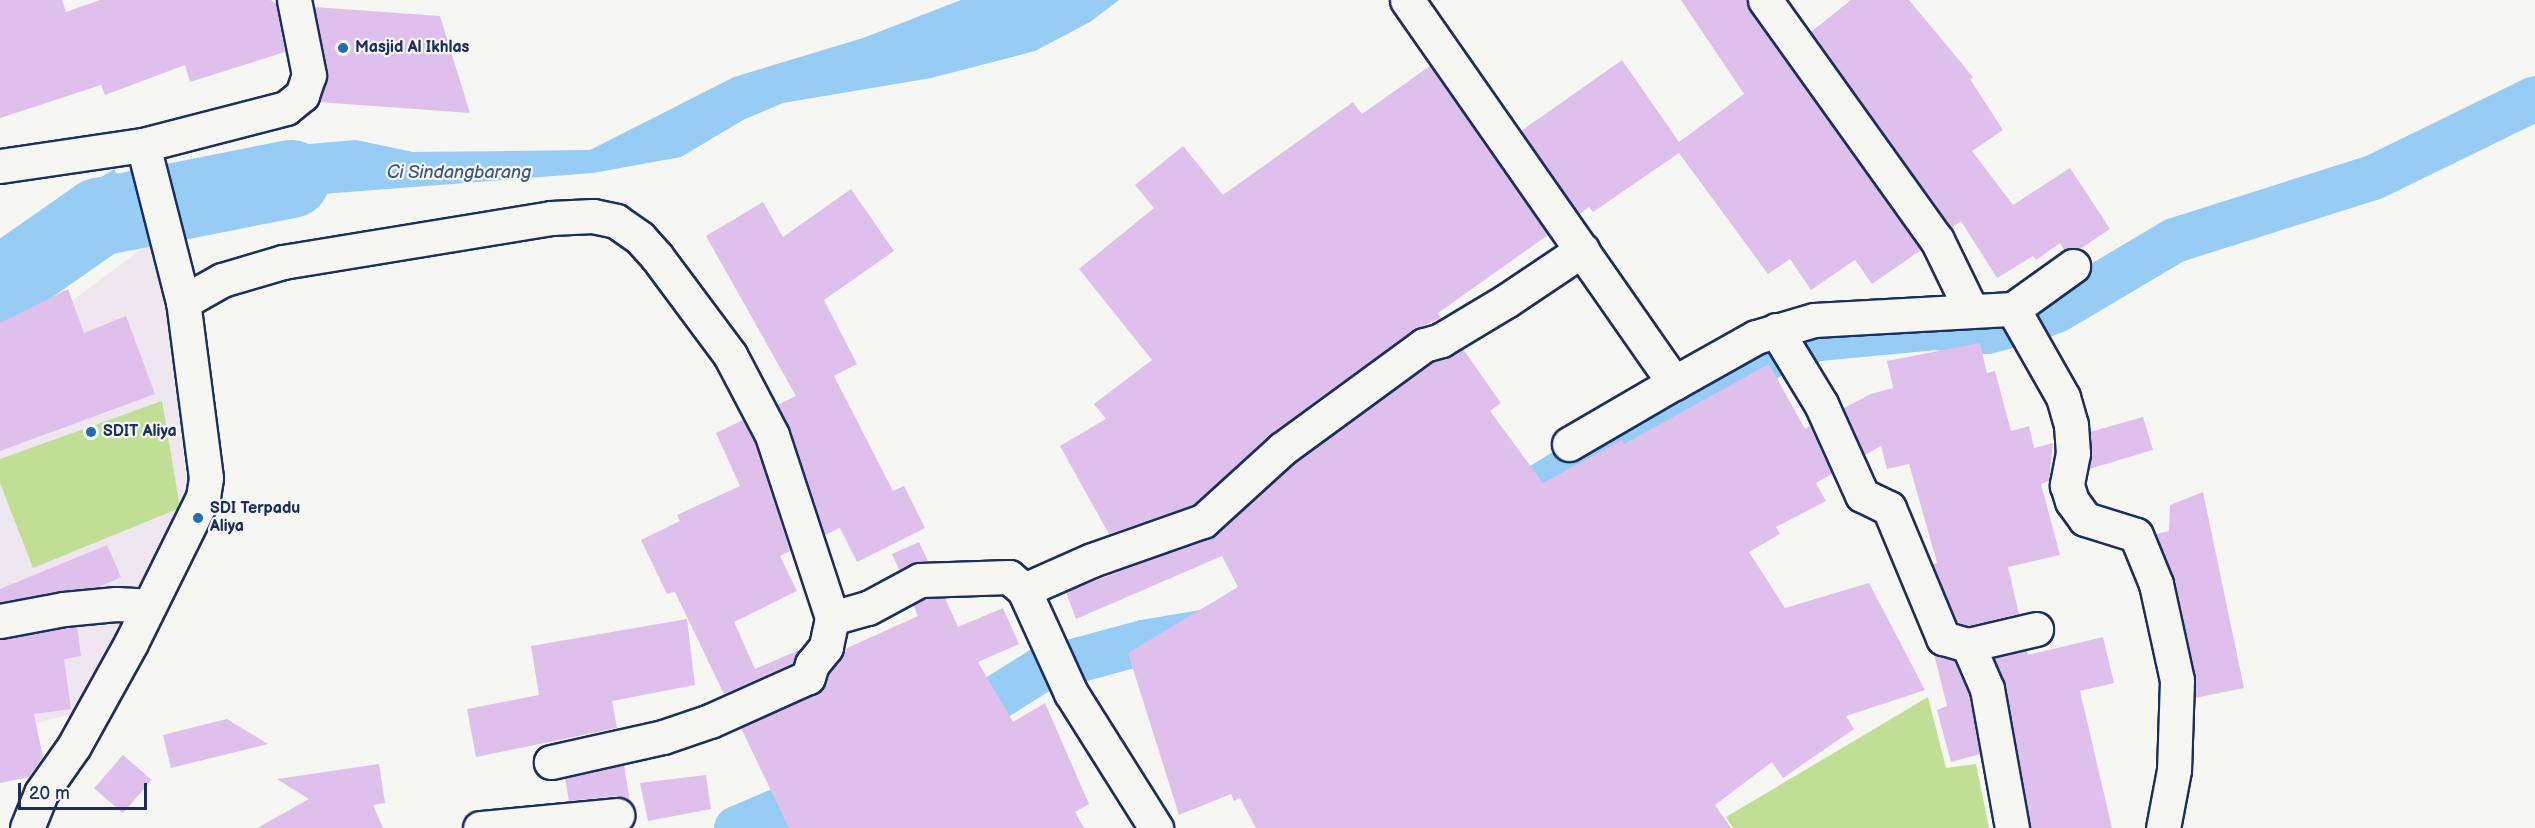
<!DOCTYPE html>
<style>
body{margin:0}
#map{position:relative;width:2535px;height:828px;overflow:hidden;background:#f6f6f2;font-family:"Balsamiq Sans",sans-serif}
div>[style]{position:absolute}
.built>*{inset:0;background:#efe6f0}
.green>*{inset:0;background:#c1de95}
.water>*{inset:0;background:#97ccf5}
.canal>*{height:45px;margin:-22.5px;padding:0 22.5px;transform-origin:22.5px;border-radius:22.5px;background:#97ccf5}
.river>*{height:78px;margin:-39px;padding:0 39px;transform-origin:39px;border-radius:39px;background:#97ccf5}
.building>*{inset:0;background:#dfc0ed;transform-origin:0 0}
.roads{filter:drop-shadow(2px 0 #1b2f5e) drop-shadow(-2px 0 #1b2f5e) drop-shadow(0 2px #1b2f5e) drop-shadow(0 -2px #1b2f5e)}
.street>*{height:33px;margin:-16.5px;padding:0 16.5px;transform-origin:16.5px;border-radius:16.5px;background:#f6f6f2}
.dots>*{width:16px;height:16px;translate:-50% -50%;box-sizing:border-box;border:3px solid #f6f6f2;border-radius:50%}
span{translate:-50% -50%;white-space:nowrap;text-align:center;line-height:1.15;-webkit-text-stroke:4.5px #f6f6f2;paint-order:stroke}
.poi-label{font-size:16px;color:#1b2f5e;font-weight:700}
.left{translate:0 -50%;text-align:left}
.water-label{font-size:18px;color:#3a5684;font-style:italic}
.scale{position:absolute;left:18px;top:783px;width:129px;height:27px;box-sizing:border-box;border:3px solid #1b2f5e;border-top:0;padding-left:8px;font-size:18px;line-height:21px;white-space:nowrap;color:#1b2f5e;-webkit-text-stroke:4px #f6f6f2;paint-order:stroke}
</style>
<div id="map">
<div class="built">
<div style="clip-path:polygon(158px 237px,190px 509px,86px 710px,0 733px,0 354px)"></div>
</div>
<div class="green">
<div style="clip-path:polygon(162px 401px,180px 508px,33px 568px,0 483px,0 459px)"></div>
<div style="clip-path:polygon(1928px 697px,1946px 768px,1976px 764px,1989px 828px,1733px 828px,1726px 817px)"></div>
</div>
<div class="water">
<div style="clip-path:polygon(961px 0,1119px 0,1090px 22px,1035px 51px,931px 78px,783px 103px,743px 120px,681px 157px,593px 173px,310px 195px,205px 231px,172px 182px,247px 165px,296px 145px,356px 140px,413px 152px,590px 150px,734px 77px,863px 38px)"></div>
<div style="clip-path:polygon(114px 169px,152px 230px,0 312px,0 242px)"></div>
</div>
<div class="canal">
<div style="left:1505px;top:507px;width:158px;rotate:-31.6deg"></div>
<div style="left:1640px;top:424px;width:155px;rotate:-27.7deg"></div>
<div style="left:1777px;top:352px;width:43px;rotate:-18.9deg"></div>
<div style="left:1818px;top:338px;width:117px;rotate:-5.4deg"></div>
<div style="left:1934px;top:327px;width:53px;rotate:4.3deg"></div>
<div style="left:1987px;top:331px;width:47px;rotate:-14.9deg"></div>
<div style="left:2032px;top:319px;width:26px;rotate:-21deg"></div>
<div style="left:2056px;top:310px;width:137px;rotate:-30.7deg"></div>
<div style="left:2174px;top:240px;width:209px;rotate:-17.6deg"></div>
<div style="left:2373px;top:177px;width:180px;rotate:-26deg"></div>
<div style="left:947px;top:728px;width:109px;rotate:-32.2deg"></div>
<div style="left:1039px;top:670px;width:108px;rotate:-15.1deg"></div>
<div style="left:1143px;top:642px;width:66px;rotate:-9.6deg"></div>
<div style="left:736px;top:828px;width:111px;rotate:-22.9deg"></div>
</div>
<div class="river">
<div style="left:0;top:286px;width:121px;rotate:-34.9deg"></div>
<div style="left:99px;top:217px;width:196px;rotate:-11.2deg"></div>
</div>
<div class="building">
<div style="clip-path:polygon(0 0,62px 0,66px 12px,100px 0,271px 0,276px 4px,285px 52px,190px 82px,185px 65px,105px 95px,101px 85px,0 118px)"></div>
<div style="clip-path:polygon(1681px 0,1747px 0,1750px 11px,1921px 250px,1872px 284px,1855px 260px,1811px 290px,1790px 259px,1768px 274px,1679px 153px,1593px 212px,1589px 207px,1579px 214px,1521px 131px,1622px 60px,1679px 142px,1744px 94px)"></div>
<div style="clip-path:polygon(1851px 0,1909px 0,1973px 77px,1970px 79px,2003px 130px,1972px 151px,2013px 205px,2070px 168px,2110px 229px,2080px 249px,2064px 250px,2060px 243px,2036px 260px,2033px 256px,1997px 278px,1961px 221px,1951px 228px,1811px 32px)"></div>
<div style="clip-path:polygon(314px 7px,440px 16px,470px 113px,319px 102px,327px 71px)"></div>
<div style="clip-path:polygon(1430px 66px,1548px 235px,1438px 313px,1441px 318px,1413px 330px,1271px 434px,1193px 505px,1109px 534px,1060px 446px,1106px 419px,1094px 404px,1152px 360px,1079px 269px,1154px 208px,1135px 185px,1183px 146px,1223px 195px,1353px 102px,1362px 114px)"></div>
<div style="clip-path:polygon(851px 189px,894px 251px,824px 300px,857px 364px,834px 376px,893px 491px,904px 486px,925px 528px,857px 562px,840px 528px,825px 535px,790px 429px,777px 405px,796px 396px,706px 236px,763px 202px,783px 237px)"></div>
<div style="clip-path:polygon(68px 289px,84px 333px,126px 316px,155px 394px,0 451px,0 323px)"></div>
<div style="clip-path:polygon(1980px 343px,1987px 373px,1995px 371px,2011px 431px,2029px 426px,2034px 448px,2053px 443px,2049px 481px,2041px 484px,2060px 555px,2008px 567px,2019px 614px,1968px 626px,1957px 622px,1933px 564px,1937px 563px,1909px 464px,1887px 469px,1881px 446px,1865px 455px,1844px 408px,1871px 394px,1893px 388px,1887px 361px)"></div>
<div style="clip-path:polygon(1463px 349px,1501px 403px,1490px 411px,1543px 483px,1622px 440px,1624px 444px,1769px 364px,1805px 429px,1810px 426px,1832px 474px,1816px 483px,1826px 501px,1776px 527px,1780px 534px,1749px 552px,1785px 608px,1869px 583px,1925px 690px,1846px 716px,1854px 729px,1783px 778px,1772px 762px,1715px 805px,1731px 828px,1256px 828px,1240px 798px,1234px 801px,1231px 794px,1179px 815px,1128px 653px,1238px 587px,1222px 556px,1076px 619px,1066px 592px,1215px 535px,1294px 464px,1432px 362px)"></div>
<div style="clip-path:polygon(2143px 417px,2153px 450px,2089px 469px,2090px 432px)"></div>
<div style="clip-path:polygon(743px 420px,755px 442px,790px 551px,780px 556px,797px 591px,734px 622px,755px 669px,799px 650px,793px 663px,724px 694px,675px 592px,667px 594px,641px 540px,680px 521px,677px 515px,740px 486px,716px 433px)"></div>
<div style="clip-path:polygon(2203px 492px,2244px 688px,2195px 698px,2195px 676px,2174px 580px,2156px 534px,2169px 531px,2170px 505px)"></div>
<div style="clip-path:polygon(919px 542px,928px 561px,899px 570px,892px 554px)"></div>
<div style="clip-path:polygon(107px 545px,121px 577px,99px 587px,0 602px,0 589px)"></div>
<div style="clip-path:polygon(945px 598px,958px 627px,1003px 608px,1019px 644px,978px 662px,1013px 722px,1045px 703px,1089px 804px,1075px 812px,1084px 828px,789px 828px,741px 728px,816px 694px,845px 649px,918px 616px,913px 605px,925px 599px)"></div>
<div style="clip-path:polygon(687px 619px,695px 685px,612px 701px,617px 728px,476px 757px,467px 709px,539px 695px,531px 646px)"></div>
<div style="clip-path:polygon(77px 627px,81px 656px,64px 659px,71px 709px,34px 714px,43px 757px,29px 777px,0 783px,0 639px)"></div>
<div style="clip-path:polygon(2103px 637px,2114px 683px,2080px 691px,2112px 828px,2030px 828px,2005px 686px,1994px 658px,2027px 650px,2028px 655px)"></div>
<div style="clip-path:polygon(1934px 654px,1954px 661px,1969px 694px,1980px 754px,1951px 762px,1937px 710px,1947px 706px)"></div>
<div style="clip-path:polygon(227px 719px,268px 744px,171px 768px,163px 735px)"></div>
<div style="left:123px;top:755px;width:38px;height:44px;rotate:41deg"></div>
<div style="clip-path:polygon(379px 764px,385px 803px,373px 805px,383px 828px,257px 828px,309px 799px,277px 779px)"></div>
<div style="clip-path:polygon(624px 765px,630px 802px,616px 796px,569px 801px,565px 778px)"></div>
<div style="clip-path:polygon(706px 775px,711px 809px,648px 821px,640px 783px)"></div>
</div>
<div class="roads">
<div class="street">
<div style="left:1407px;top:0;width:467px;rotate:55.1deg"></div>
<div style="left:1674px;top:383px;width:94px;rotate:-29.3deg"></div>
<div style="left:1756px;top:337px;width:60px;rotate:-16.3deg"></div>
<div style="left:1814px;top:320px;width:199px;rotate:-3.2deg"></div>
<div style="left:2013px;top:309px;width:74px;rotate:-35.6deg"></div>
<div style="left:1765px;top:0;width:295px;rotate:54.4deg"></div>
<div style="left:1937px;top:240px;width:78px;rotate:64.1deg"></div>
<div style="left:0;top:166px;width:145px;rotate:-8.4deg"></div>
<div style="left:143px;top:145px;width:148px;rotate:-14.5deg"></div>
<div style="left:286px;top:108px;width:21px;rotate:-39deg"></div>
<div style="left:302px;top:95px;width:21px;rotate:-71deg"></div>
<div style="left:309px;top:75px;width:76px;rotate:-101.3deg"></div>
<div style="left:183px;top:302px;width:45px;rotate:-29.4deg"></div>
<div style="left:222px;top:280px;width:64px;rotate:-16.4deg"></div>
<div style="left:283px;top:262px;width:272px;rotate:-9.3deg"></div>
<div style="left:551px;top:218px;width:42px;rotate:-2.7deg"></div>
<div style="left:593px;top:216px;width:24px;rotate:12deg"></div>
<div style="left:616px;top:221px;width:29px;rotate:35deg"></div>
<div style="left:640px;top:238px;width:25px;rotate:48deg"></div>
<div style="left:657px;top:257px;width:122px;rotate:53.3deg"></div>
<div style="left:730px;top:355px;width:90px;rotate:62.3deg"></div>
<div style="left:772px;top:435px;width:193px;rotate:71.8deg"></div>
<div style="left:832px;top:618px;width:30px;rotate:102deg"></div>
<div style="left:826px;top:647px;width:22px;rotate:129deg"></div>
<div style="left:812px;top:664px;width:14px;rotate:107deg"></div>
<div style="left:808px;top:677px;width:107px;rotate:155.8deg"></div>
<div style="left:710px;top:721px;width:50px;rotate:161.2deg"></div>
<div style="left:663px;top:737px;width:115px;rotate:167.4deg"></div>
<div style="left:2013px;top:309px;width:101px;rotate:60.4deg"></div>
<div style="left:2063px;top:397px;width:29px;rotate:74deg"></div>
<div style="left:2071px;top:425px;width:28px;rotate:86deg"></div>
<div style="left:2073px;top:453px;width:33px;rotate:101deg"></div>
<div style="left:2067px;top:485px;width:17px;rotate:73deg"></div>
<div style="left:2072px;top:501px;width:22px;rotate:54deg"></div>
<div style="left:2085px;top:519px;width:53px;rotate:17.4deg"></div>
<div style="left:2136px;top:535px;width:53px;rotate:67.8deg"></div>
<div style="left:2156px;top:584px;width:98px;rotate:77.7deg"></div>
<div style="left:2177px;top:680px;width:90px;rotate:91.9deg"></div>
<div style="left:2174px;top:770px;width:59px;rotate:100.7deg"></div>
<div style="left:1776px;top:330px;width:87px;rotate:58.7deg"></div>
<div style="left:1821px;top:404px;width:100px;rotate:65.7deg"></div>
<div style="left:1862px;top:495px;width:30px;rotate:26deg"></div>
<div style="left:1889px;top:508px;width:141px;rotate:67.4deg"></div>
<div style="left:1943px;top:638px;width:26px;rotate:16deg"></div>
<div style="left:1968px;top:645px;width:70px;rotate:-13.2deg"></div>
<div style="left:1569px;top:444px;width:121px;rotate:-30.2deg"></div>
<div style="left:1024px;top:590px;width:74px;rotate:-23.8deg"></div>
<div style="left:1092px;top:560px;width:118px;rotate:-19.4deg"></div>
<div style="left:1203px;top:521px;width:107px;rotate:-42.3deg"></div>
<div style="left:1282px;top:449px;width:176px;rotate:-36.2deg"></div>
<div style="left:1424px;top:345px;width:18px;rotate:-16deg"></div>
<div style="left:1441px;top:340px;width:76px;rotate:-31deg"></div>
<div style="left:1506px;top:301px;width:92px;rotate:-33.9deg"></div>
<div style="left:832px;top:618px;width:37px;rotate:-16deg"></div>
<div style="left:868px;top:608px;width:59px;rotate:-28.3deg"></div>
<div style="left:920px;top:580px;width:89px;rotate:-1.9deg"></div>
<div style="left:1009px;top:577px;width:20px;rotate:41deg"></div>
<div style="left:1024px;top:590px;width:113px;rotate:65.5deg"></div>
<div style="left:1071px;top:693px;width:160px;rotate:57.8deg"></div>
<div style="left:0;top:621px;width:65px;rotate:-10.6deg"></div>
<div style="left:64px;top:609px;width:52px;rotate:-5.5deg"></div>
<div style="left:116px;top:604px;width:33px;rotate:3deg"></div>
<div style="left:1968px;top:645px;width:48px;rotate:66.6deg"></div>
<div style="left:1987px;top:689px;width:141px;rotate:79.8deg"></div>
<div style="left:27px;top:828px;width:38px;rotate:-68deg"></div>
<div style="left:41px;top:793px;width:57px;rotate:-54.9deg"></div>
<div style="left:74px;top:746px;width:118px;rotate:-61deg"></div>
<div style="left:131px;top:643px;width:163px;rotate:-63.7deg"></div>
<div style="left:203px;top:497px;width:19px;rotate:-81deg"></div>
<div style="left:206px;top:478px;width:177px;rotate:-97.4deg"></div>
<div style="left:183px;top:302px;width:162px;rotate:-104.3deg"></div>
<div style="left:480px;top:828px;width:138px;rotate:-5.4deg"></div>
</div>
</div>
<div class="dots">
<div style="left:343px;top:48px;background:#1f6fb2"></div>
<div style="left:91px;top:432px;background:#1f6fb2"></div>
<div style="left:198px;top:518px;background:#1f6fb2"></div>
</div>
<div class="poi-label">
<span class="left" style="left:355px;top:48px">Masjid Al Ikhlas</span>
<span class="left" style="left:103px;top:432px">SDIT Aliya</span>
<span class="left" style="left:210px;top:518px">SDI Terpadu<br>Aliya</span>
</div>
<div class="water-label">
<span style="left:459px;top:173px">Ci Sindangbarang</span>
</div>
<div class="scale">20 m</div>
</div>
